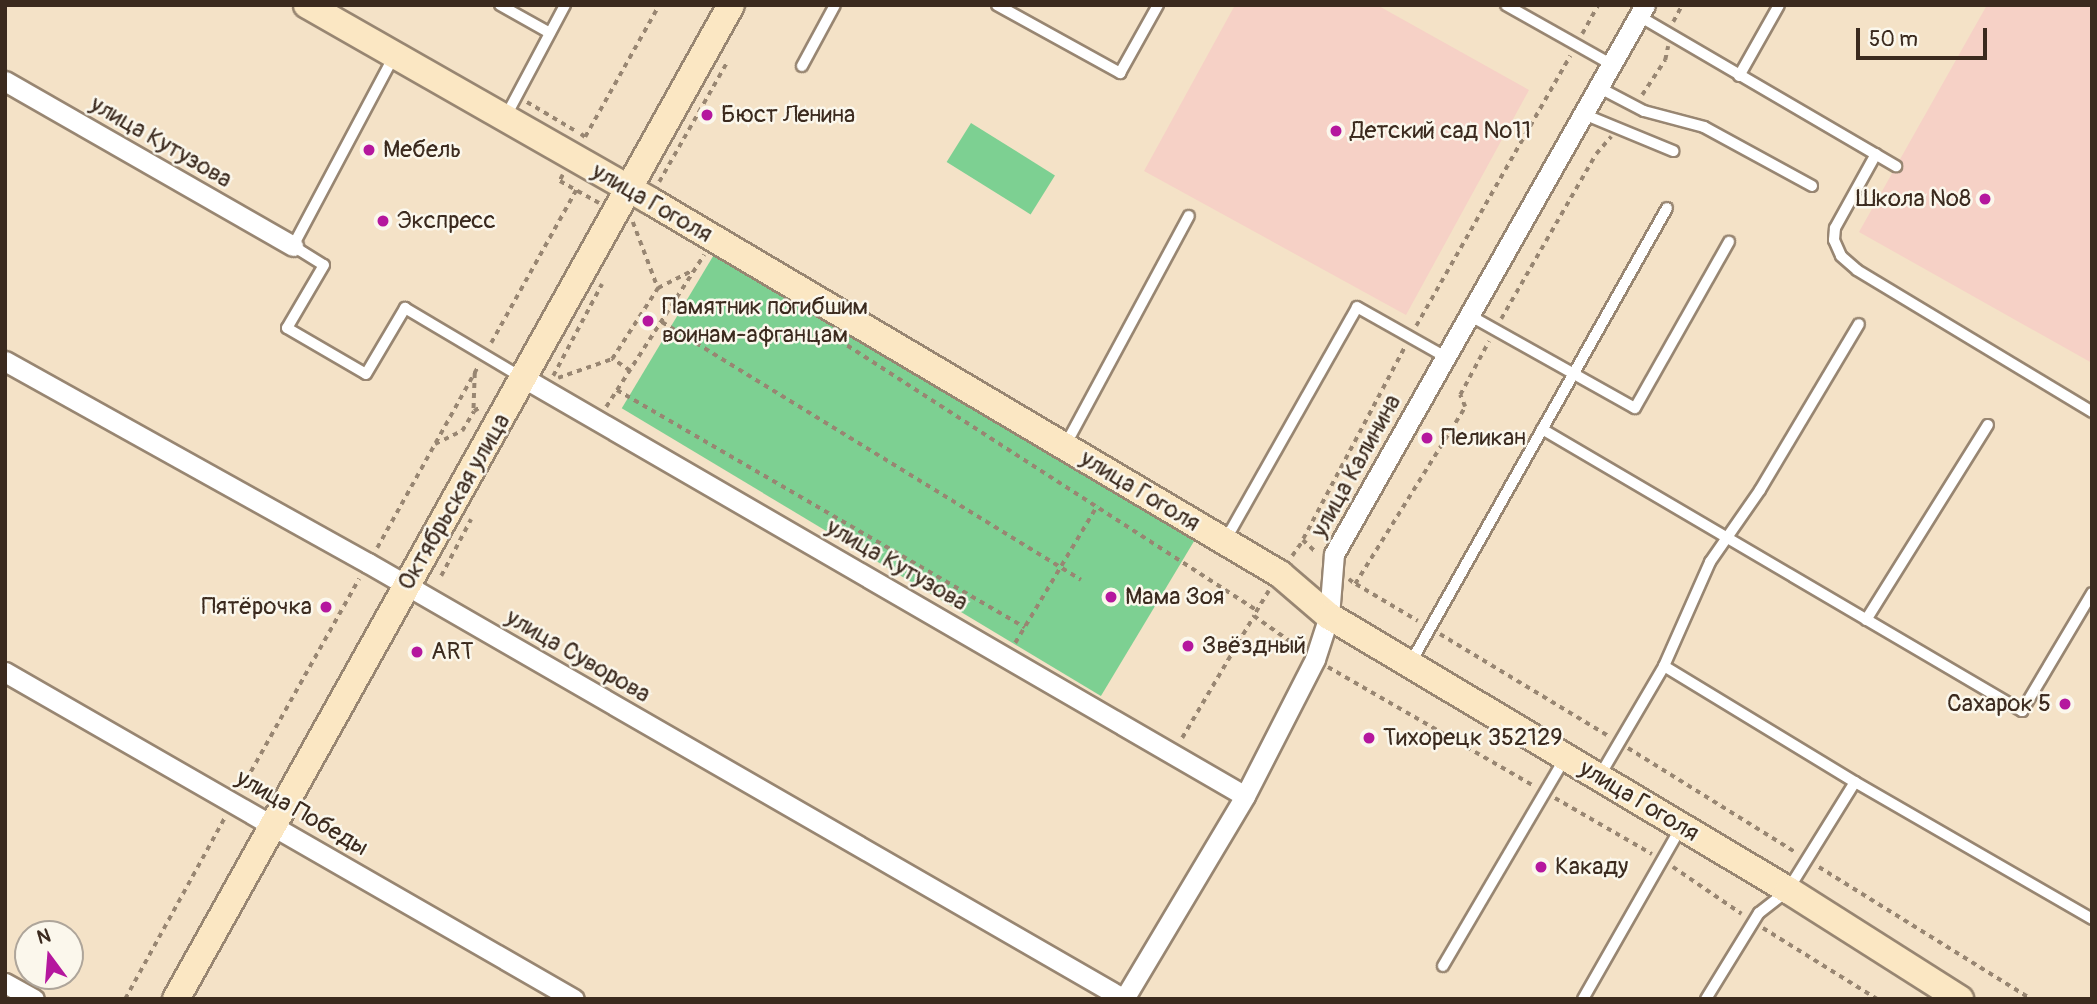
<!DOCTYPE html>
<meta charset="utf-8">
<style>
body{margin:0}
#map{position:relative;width:2097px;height:1004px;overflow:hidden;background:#f4e2c7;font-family:Pangolin,sans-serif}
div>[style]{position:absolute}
.built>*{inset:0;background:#f6d1c6}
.green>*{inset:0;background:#7dd092;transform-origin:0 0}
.path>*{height:3.5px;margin-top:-1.75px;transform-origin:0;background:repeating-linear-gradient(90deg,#988672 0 5px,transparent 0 10px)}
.roads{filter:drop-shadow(2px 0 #988672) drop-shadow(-2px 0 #988672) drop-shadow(0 2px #988672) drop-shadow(0 -2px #988672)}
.service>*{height:10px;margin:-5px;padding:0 5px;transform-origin:5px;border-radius:5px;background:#fff}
.minor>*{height:19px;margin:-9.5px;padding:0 9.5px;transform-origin:9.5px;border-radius:9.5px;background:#fff}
.secondary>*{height:26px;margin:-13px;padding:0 13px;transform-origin:13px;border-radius:13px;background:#fbe7c3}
.dots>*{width:19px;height:19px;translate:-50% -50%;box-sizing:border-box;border:4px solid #fbf7ec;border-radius:50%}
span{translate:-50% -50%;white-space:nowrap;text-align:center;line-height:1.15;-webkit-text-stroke:5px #fbf7ec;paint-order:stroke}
.poi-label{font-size:24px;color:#3b2a1e}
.left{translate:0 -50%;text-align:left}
.right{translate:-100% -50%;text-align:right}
.street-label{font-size:24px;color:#3b2a1e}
.frame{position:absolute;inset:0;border:7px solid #3b2a1e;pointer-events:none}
.north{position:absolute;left:14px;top:920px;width:70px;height:70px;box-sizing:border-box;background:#fbf7ec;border:2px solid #aea59a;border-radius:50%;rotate:344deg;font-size:19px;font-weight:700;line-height:28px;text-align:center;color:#3b2a1e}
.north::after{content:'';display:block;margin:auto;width:24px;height:32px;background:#b5179e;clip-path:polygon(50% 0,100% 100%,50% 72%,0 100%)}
.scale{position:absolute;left:1856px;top:28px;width:131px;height:32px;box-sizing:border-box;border:4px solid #3b2a1e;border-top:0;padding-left:9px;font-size:21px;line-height:24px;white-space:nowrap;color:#3b2a1e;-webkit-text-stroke:5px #fbf7ec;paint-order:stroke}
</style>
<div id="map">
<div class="built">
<div style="clip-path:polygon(1235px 5px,1377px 5px,1529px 90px,1406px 315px,1144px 171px)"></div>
<div style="clip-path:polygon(1987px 5px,2092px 5px,2092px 363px,1859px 232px)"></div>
</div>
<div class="green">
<div style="left:971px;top:123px;width:99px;height:46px;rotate:32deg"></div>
<div style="left:715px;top:253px;width:559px;height:181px;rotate:31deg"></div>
</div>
<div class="path">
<div style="left:1673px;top:22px;width:19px;rotate:-62deg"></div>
<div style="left:1582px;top:34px;width:33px;rotate:-61deg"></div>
<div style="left:1642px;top:95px;width:42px;rotate:-56.7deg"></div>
<div style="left:1665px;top:60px;width:14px;rotate:-78deg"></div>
<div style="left:527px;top:102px;width:55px;rotate:30.8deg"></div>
<div style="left:581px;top:134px;width:5px;rotate:37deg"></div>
<div style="left:585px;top:137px;width:151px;rotate:-60.7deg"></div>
<div style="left:563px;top:175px;width:7px;rotate:117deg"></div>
<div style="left:560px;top:181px;width:45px;rotate:29.4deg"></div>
<div style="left:659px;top:182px;width:136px;rotate:-60.4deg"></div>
<div style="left:633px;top:222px;width:71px;rotate:69.3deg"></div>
<div style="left:1501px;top:319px;width:190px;rotate:-60.1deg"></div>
<div style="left:1596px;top:154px;width:23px;rotate:-49deg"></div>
<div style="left:662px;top:322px;width:492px;rotate:31.6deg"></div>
<div style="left:1416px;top:326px;width:311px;rotate:-60.3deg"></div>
<div style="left:839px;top:340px;width:498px;rotate:32.9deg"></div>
<div style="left:491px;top:343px;width:175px;rotate:-60.9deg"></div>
<div style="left:630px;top:371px;width:22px;rotate:-146deg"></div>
<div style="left:612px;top:359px;width:85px;rotate:-57.1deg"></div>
<div style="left:658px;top:288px;width:38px;rotate:-27deg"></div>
<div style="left:475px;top:373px;width:38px;rotate:92deg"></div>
<div style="left:474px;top:411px;width:9px;rotate:-32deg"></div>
<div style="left:553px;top:376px;width:104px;rotate:-62deg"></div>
<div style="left:558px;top:378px;width:57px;rotate:-19.4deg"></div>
<div style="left:617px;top:390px;width:472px;rotate:30.2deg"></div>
<div style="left:606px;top:407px;width:181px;rotate:-57.2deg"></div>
<div style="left:435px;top:444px;width:30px;rotate:-26deg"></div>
<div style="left:462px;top:431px;width:23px;rotate:-59deg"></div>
<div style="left:1303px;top:539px;width:216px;rotate:-62.1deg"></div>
<div style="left:377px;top:548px;width:210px;rotate:-60.9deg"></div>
<div style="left:1292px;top:556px;width:19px;rotate:-55deg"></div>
<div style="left:1303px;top:540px;width:18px;rotate:43deg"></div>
<div style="left:441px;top:576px;width:64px;rotate:-62.2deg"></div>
<div style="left:1349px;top:579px;width:8px;rotate:40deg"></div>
<div style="left:1355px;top:584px;width:208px;rotate:-58.1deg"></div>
<div style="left:1465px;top:407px;width:13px;rotate:-113deg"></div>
<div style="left:1460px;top:395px;width:61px;rotate:-61.8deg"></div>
<div style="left:1356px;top:584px;width:72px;rotate:30.8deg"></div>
<div style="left:1269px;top:591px;width:29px;rotate:121deg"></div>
<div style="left:1254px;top:616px;width:57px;rotate:35.1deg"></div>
<div style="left:1440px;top:634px;width:199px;rotate:31.2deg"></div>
<div style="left:1015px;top:643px;width:160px;rotate:-59.1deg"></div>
<div style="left:1328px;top:667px;width:238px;rotate:30deg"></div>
<div style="left:1182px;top:738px;width:142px;rotate:-59.5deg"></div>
<div style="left:1628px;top:748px;width:199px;rotate:31.9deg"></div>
<div style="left:241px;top:789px;width:241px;rotate:-60.7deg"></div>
<div style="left:1555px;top:798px;width:112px;rotate:30deg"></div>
<div style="left:1673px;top:867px;width:83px;rotate:34.3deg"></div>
<div style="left:1819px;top:867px;width:250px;rotate:31.9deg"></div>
<div style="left:1763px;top:928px;width:134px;rotate:31.9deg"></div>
<div style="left:125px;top:999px;width:208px;rotate:-61.2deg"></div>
</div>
<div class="roads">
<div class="service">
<div style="left:500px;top:5px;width:57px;rotate:29.2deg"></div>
<div style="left:997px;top:5px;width:141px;rotate:28.9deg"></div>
<div style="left:1120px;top:73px;width:78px;rotate:-60.8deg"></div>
<div style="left:1506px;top:5px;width:118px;rotate:29.4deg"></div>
<div style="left:1639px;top:16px;width:298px;rotate:30.3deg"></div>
<div style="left:394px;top:56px;width:215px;rotate:118deg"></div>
<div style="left:293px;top:246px;width:36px;rotate:32deg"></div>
<div style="left:324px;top:265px;width:73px;rotate:120.4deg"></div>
<div style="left:287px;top:328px;width:91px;rotate:30.2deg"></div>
<div style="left:366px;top:374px;width:77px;rotate:-59.4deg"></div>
<div style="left:405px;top:308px;width:135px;rotate:30.7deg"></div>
<div style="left:802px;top:66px;width:69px;rotate:-61.6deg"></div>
<div style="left:1739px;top:76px;width:81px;rotate:-60.6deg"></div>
<div style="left:1598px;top:87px;width:52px;rotate:27.6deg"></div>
<div style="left:1644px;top:111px;width:62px;rotate:14.9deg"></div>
<div style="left:1704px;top:127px;width:123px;rotate:28.6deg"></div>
<div style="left:1581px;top:113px;width:100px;rotate:22.4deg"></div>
<div style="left:506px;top:116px;width:126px;rotate:-62deg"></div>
<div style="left:1876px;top:154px;width:85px;rotate:119deg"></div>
<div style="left:1835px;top:228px;width:12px;rotate:95deg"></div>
<div style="left:1834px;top:240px;width:17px;rotate:66deg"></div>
<div style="left:1841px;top:256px;width:21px;rotate:41deg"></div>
<div style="left:1857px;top:270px;width:275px;rotate:31.1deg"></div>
<div style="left:1469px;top:315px;width:190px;rotate:29.3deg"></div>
<div style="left:1635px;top:408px;width:191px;rotate:-60.5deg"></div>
<div style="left:1542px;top:429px;width:557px;rotate:30.43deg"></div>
<div style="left:2022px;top:711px;width:137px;rotate:-59.3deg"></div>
<div style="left:1066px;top:444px;width:259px;rotate:-61.7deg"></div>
<div style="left:1226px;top:539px;width:266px;rotate:-60.5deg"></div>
<div style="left:1357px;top:307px;width:100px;rotate:29.4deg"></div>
<div style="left:1866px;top:620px;width:230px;rotate:-58deg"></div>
<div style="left:1411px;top:662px;width:521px;rotate:-60.58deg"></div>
<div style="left:1664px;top:666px;width:223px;rotate:31.3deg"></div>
<div style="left:1599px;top:777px;width:129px;rotate:-59.6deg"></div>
<div style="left:1664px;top:666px;width:114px;rotate:-66.1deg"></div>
<div style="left:1710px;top:562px;width:88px;rotate:-55.2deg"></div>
<div style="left:1760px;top:490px;width:193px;rotate:-59.2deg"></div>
<div style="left:1443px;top:966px;width:241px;rotate:-59.6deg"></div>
<div style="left:1583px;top:999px;width:198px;rotate:-60.3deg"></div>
<div style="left:1706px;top:999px;width:101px;rotate:-58.4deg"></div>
<div style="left:1759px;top:913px;width:37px;rotate:-38deg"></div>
<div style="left:1788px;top:890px;width:127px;rotate:-58.2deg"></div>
<div style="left:1855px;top:782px;width:274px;rotate:30deg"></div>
</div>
<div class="minor">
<div style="left:5px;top:81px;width:332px;rotate:29.8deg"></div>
<div style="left:5px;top:361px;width:415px;rotate:29.1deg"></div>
<div style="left:368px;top:563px;width:873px;rotate:29.97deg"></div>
<div style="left:524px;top:378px;width:833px;rotate:30.1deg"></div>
<div style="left:5px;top:672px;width:656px;rotate:29.89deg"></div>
<div style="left:5px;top:983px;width:33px;rotate:29deg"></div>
<div style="left:1124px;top:999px;width:236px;rotate:-59.2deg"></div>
<div style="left:1245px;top:796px;width:154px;rotate:-62.9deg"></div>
<div style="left:1315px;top:659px;width:45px;rotate:-72deg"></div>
<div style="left:1329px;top:616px;width:62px;rotate:-85.4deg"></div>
<div style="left:1334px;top:554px;width:631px;rotate:-60.47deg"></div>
</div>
<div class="secondary">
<div style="left:307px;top:5px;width:394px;rotate:29.7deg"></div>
<div style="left:649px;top:200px;width:734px;rotate:30.66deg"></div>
<div style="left:1280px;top:574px;width:65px;rotate:40.6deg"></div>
<div style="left:1329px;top:616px;width:535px;rotate:30.84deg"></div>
<div style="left:1788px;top:890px;width:204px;rotate:32.4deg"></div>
<div style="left:176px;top:999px;width:1138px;rotate:-60.82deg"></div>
</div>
</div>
<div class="dots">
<div style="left:707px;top:115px;background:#b5179e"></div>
<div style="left:1336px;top:131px;background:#b5179e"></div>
<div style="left:369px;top:150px;background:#b5179e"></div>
<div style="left:1985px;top:199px;background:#b5179e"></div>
<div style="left:383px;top:221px;background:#b5179e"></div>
<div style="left:648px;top:321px;background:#b5179e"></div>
<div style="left:1427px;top:438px;background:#b5179e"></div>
<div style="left:1111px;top:597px;background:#b5179e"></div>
<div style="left:326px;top:607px;background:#b5179e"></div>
<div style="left:1188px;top:646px;background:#b5179e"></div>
<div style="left:417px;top:652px;background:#b5179e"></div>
<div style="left:2065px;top:704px;background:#b5179e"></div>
<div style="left:1369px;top:738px;background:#b5179e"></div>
<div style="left:1541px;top:867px;background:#b5179e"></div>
</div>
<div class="poi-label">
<span class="left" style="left:721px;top:115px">Бюст Ленина</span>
<span class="left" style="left:1350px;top:131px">Детский сад №11</span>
<span class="left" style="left:383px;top:150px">Мебель</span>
<span class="right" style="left:1971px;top:199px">Школа №8</span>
<span class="left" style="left:397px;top:221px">Экспресс</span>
<span class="left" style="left:662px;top:321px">Памятник погибшим<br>воинам-афганцам</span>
<span class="left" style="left:1441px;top:438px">Пеликан</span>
<span class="left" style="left:1125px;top:597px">Мама Зоя</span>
<span class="right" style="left:312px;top:607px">Пятёрочка</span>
<span class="left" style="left:1202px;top:646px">Звёздный</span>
<span class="left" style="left:431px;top:652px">ART</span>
<span class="right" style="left:2051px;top:704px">Сахарок 5</span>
<span class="left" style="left:1383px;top:738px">Тихорецк 352129</span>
<span class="left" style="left:1555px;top:867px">Какаду</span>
</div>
<div class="street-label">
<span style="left:161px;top:142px;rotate:30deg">улица Кутузова</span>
<span style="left:652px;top:203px;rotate:30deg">улица Гоголя</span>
<span style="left:1356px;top:466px;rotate:-61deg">улица Калинина</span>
<span style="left:1140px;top:491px;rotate:31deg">улица Гоголя</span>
<span style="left:454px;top:502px;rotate:-60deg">Октябрьская улица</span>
<span style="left:897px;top:565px;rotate:30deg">улица Кутузова</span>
<span style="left:578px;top:656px;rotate:30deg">улица Суворова</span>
<span style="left:1639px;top:801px;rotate:31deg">улица Гоголя</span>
<span style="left:302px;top:813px;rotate:30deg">улица Победы</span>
</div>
<div class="frame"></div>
<div class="north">N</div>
<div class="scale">50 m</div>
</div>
